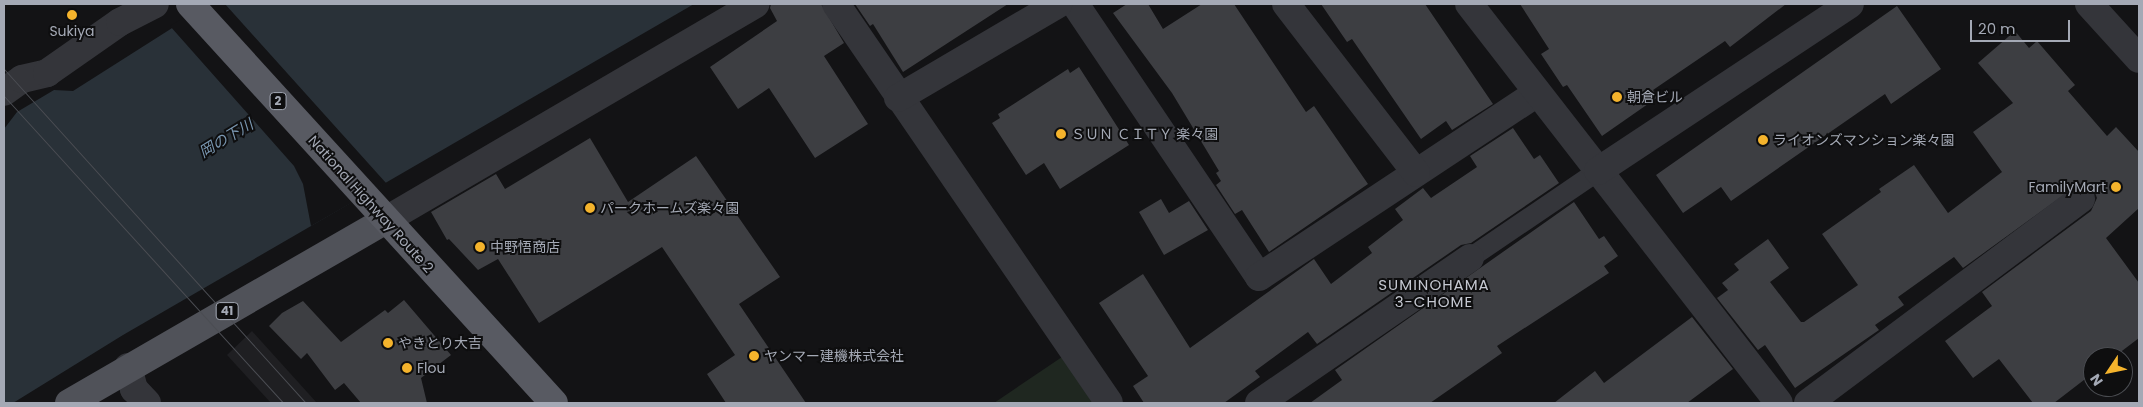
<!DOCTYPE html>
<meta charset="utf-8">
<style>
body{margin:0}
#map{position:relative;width:2143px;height:407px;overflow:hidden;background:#131315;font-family:Poppins,"Noto Sans JP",sans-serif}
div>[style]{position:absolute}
.built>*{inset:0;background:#1f1f22}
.green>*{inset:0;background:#1f2720}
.water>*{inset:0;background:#293138}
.pier>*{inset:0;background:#131315}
.building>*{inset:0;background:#3d3e42}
.service>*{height:20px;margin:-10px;padding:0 10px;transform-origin:10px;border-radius:10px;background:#34353a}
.pedestrian>*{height:28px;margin:-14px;padding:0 14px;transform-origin:14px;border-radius:14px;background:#34353a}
.minor>*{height:28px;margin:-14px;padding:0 14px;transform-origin:14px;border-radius:14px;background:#34353a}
.tertiary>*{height:28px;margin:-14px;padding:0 14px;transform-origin:14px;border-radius:14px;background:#34353a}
.primary>*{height:28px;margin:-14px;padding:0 14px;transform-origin:14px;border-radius:14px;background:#505259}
.trunk>*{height:28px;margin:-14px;padding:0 14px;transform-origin:14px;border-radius:14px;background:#585a62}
.tram>*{height:1px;margin:-0.5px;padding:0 0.5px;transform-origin:0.5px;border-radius:0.5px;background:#4b4d53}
.dots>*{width:14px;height:14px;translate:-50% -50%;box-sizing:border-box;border:2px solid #0e0e0f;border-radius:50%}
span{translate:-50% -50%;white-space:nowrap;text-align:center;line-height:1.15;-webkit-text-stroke:4px #0e0e0f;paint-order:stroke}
.shield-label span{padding:1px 4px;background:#0e0e0f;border:1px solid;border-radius:4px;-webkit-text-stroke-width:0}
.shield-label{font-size:12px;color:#a4a9b5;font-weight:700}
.poi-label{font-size:14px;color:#a4a9b5}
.left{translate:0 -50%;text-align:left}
.right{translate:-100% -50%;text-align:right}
.street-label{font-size:14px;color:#a4a9b5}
.water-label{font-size:15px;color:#7a97b1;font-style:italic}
.neighbourhood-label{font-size:15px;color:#c5c8d1;letter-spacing:1px}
.frame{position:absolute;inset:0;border:5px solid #a4a9b5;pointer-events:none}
.north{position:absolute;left:2083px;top:347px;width:50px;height:50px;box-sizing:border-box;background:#0e0e0f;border:1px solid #4a4c51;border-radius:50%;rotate:236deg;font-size:14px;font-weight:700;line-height:20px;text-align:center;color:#a4a9b5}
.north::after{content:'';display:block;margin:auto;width:18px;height:22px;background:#f4b32c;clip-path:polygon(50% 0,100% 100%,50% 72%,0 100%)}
.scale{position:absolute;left:1970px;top:20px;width:100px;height:22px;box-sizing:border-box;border:2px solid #a4a9b5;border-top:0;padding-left:6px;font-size:15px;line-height:18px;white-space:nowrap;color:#a4a9b5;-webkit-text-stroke:4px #0e0e0f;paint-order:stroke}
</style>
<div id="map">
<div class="built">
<div style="clip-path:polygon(252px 331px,317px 403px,271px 403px,227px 355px)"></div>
</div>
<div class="green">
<div style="clip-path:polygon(1062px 357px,1093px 403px,994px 403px)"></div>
</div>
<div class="water">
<div style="clip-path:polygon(210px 4px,694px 4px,123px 335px,13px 403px,4px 403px,4px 129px,17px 112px,54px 90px,73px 91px)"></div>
</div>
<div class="pier">
<div style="clip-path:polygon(206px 4px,225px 4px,386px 183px,311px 226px,303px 184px,294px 166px,170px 26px)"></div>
</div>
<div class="building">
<div style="clip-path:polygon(771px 4px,821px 4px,844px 43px,824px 56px,868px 124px,815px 158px,769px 88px,738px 109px,710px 67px,777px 21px,770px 8px)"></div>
<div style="clip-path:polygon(855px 4px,1008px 4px,903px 72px,873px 24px,870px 26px)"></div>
<div style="clip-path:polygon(1127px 4px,1148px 4px,1163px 29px,1202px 4px,1234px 4px,1306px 112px,1314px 106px,1368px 184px,1269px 252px,1242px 210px,1235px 214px,1216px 185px,1221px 181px,1216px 173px,1219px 171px,1172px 93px,1113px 13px)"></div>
<div style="clip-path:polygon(1321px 4px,1425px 4px,1493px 104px,1452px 130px,1446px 121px,1421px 139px,1352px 39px,1347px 42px)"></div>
<div style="clip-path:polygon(1520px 4px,1786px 4px,1730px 47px,1725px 41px,1653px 90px,1658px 97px,1602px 136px,1567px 85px,1563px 87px,1541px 54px,1549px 49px)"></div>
<div style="clip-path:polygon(1897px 6px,1941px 69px,1891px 104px,1885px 94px,1731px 201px,1721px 187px,1683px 213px,1656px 175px)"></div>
<div style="clip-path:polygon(2015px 31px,2029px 48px,2037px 41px,2075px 85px,2068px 91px,2107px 136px,2116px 127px,2139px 152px,2139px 208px,2106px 238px,2139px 283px,2139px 338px,2114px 357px,2093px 357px,2093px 373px,2054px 403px,2033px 403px,1999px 359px,1973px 378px,1945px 341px,1992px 306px,1982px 292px,2091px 211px,2097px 198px,2094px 190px,2079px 184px,1963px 268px,1954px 257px,1898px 297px,1904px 305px,1875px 325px,1879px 330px,1795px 388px,1765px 345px,1758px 350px,1717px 298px,1728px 290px,1722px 283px,1739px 270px,1734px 264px,1768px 239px,1789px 268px,1770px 282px,1801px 322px,1804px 322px,1858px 285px,1822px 234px,1881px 192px,1879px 189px,1914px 165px,1948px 213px,2002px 172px,1973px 132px,2013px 103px,1978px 63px)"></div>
<div style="clip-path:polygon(1079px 67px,1129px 145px,1060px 189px,1044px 163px,1026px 175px,992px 123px,1000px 118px,998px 114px,1068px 69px,1070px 73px)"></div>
<div style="clip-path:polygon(1513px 128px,1534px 159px,1540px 155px,1559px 183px,1471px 243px,1461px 245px,1317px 344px,1308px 332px,1255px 371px,1260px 377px,1224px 403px,1144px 403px,1133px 386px,1148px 376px,1099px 303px,1143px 274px,1190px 348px,1314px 259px,1331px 284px,1372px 253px,1368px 247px,1403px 220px,1395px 209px,1423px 188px,1431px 198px,1477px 167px,1470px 156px)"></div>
<div style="clip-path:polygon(590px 138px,628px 202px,696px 156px,780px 277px,739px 304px,806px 403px,726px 403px,707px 374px,735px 355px,662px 247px,539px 323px,498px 259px,478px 270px,449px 239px,447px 240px,431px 212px,496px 174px,505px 189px)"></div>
<div style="clip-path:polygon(1161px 199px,1169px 213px,1189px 201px,1208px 230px,1164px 255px,1139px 212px)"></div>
<div style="clip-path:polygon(1574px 202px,1599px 239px,1604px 236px,1618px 256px,1604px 266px,1609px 273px,1497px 346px,1502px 353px,1430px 403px,1310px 403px,1342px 380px,1335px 370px)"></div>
<div style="clip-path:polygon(404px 300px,451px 355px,421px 378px,427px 403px,361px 403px,344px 383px,335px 390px,307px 353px,301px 359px,269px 326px,282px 313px,303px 301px,341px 342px,385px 310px,388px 313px)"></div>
<div style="clip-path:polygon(1692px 317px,1733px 369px,1687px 403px,1554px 403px,1595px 371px,1604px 383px)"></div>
</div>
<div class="service">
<div style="left:1470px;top:258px;width:155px;rotate:-34.2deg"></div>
</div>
<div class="pedestrian">
<div style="left:128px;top:367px;width:23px;rotate:75deg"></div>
<div style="left:134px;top:389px;width:19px;rotate:47deg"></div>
</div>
<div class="minor">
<div style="left:836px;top:4px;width:483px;rotate:55.6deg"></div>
<div style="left:1075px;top:4px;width:329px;rotate:56deg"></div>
<div style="left:1259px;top:277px;width:333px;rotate:-33.5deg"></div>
<div style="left:1286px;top:4px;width:213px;rotate:52.4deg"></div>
<div style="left:1469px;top:4px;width:505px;rotate:52.15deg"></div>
<div style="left:4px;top:92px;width:22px;rotate:-36deg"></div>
<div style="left:22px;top:79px;width:26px;rotate:-13deg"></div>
<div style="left:47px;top:73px;width:89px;rotate:-34.9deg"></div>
<div style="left:120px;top:22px;width:39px;rotate:-27deg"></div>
<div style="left:898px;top:98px;width:186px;rotate:-30.4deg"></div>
<div style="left:1598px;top:171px;width:302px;rotate:-33.5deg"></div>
<div style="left:386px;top:220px;width:428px;rotate:-30.3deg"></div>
<div style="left:1259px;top:403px;width:256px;rotate:-34.5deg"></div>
<div style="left:1808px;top:403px;width:341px;rotate:-36.8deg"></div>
</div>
<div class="tertiary">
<div style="left:2089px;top:4px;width:74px;rotate:47.7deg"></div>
</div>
<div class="primary">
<div style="left:69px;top:403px;width:366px;rotate:-30deg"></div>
</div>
<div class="trunk">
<div style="left:190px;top:4px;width:540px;rotate:47.63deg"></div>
</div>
<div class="tram">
<div style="left:4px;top:69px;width:450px;rotate:47.9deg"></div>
<div style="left:4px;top:96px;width:415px;rotate:47.7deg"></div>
</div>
<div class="dots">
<div style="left:72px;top:15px;background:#f4b32c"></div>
<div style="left:1617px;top:97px;background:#f4b32c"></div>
<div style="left:1061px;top:134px;background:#f4b32c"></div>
<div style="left:1763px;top:140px;background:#f4b32c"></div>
<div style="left:2116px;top:187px;background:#f4b32c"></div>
<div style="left:590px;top:208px;background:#f4b32c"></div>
<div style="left:480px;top:247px;background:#f4b32c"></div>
<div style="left:388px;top:343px;background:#f4b32c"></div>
<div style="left:754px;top:356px;background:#f4b32c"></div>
<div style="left:407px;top:368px;background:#f4b32c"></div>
</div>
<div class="shield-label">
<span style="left:278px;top:101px">2</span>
<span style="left:227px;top:311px">41</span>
</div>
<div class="poi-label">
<span style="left:72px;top:31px">Sukiya</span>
<span class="left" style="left:1627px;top:97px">朝倉ビル</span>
<span class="left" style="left:1071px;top:134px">ＳＵＮ ＣＩＴＹ 楽々園</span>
<span class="left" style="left:1773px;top:140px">ライオンズマンション楽々園</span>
<span class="right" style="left:2106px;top:187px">FamilyMart</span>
<span class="left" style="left:600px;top:208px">パークホームズ楽々園</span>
<span class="left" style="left:490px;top:247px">中野悟商店</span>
<span class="left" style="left:398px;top:343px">やきとり大吉</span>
<span class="left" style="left:764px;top:356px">ヤンマー建機株式会社</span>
<span class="left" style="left:417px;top:368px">Flou</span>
</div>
<div class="street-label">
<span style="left:371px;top:204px;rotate:48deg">National Highway Route 2</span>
</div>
<div class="water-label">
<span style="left:226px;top:138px;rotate:-31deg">岡の下川</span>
</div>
<div class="neighbourhood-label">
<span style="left:1434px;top:293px">SUMINOHAMA<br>3-CHOME</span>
</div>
<div class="frame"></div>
<div class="north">N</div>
<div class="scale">20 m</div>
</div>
